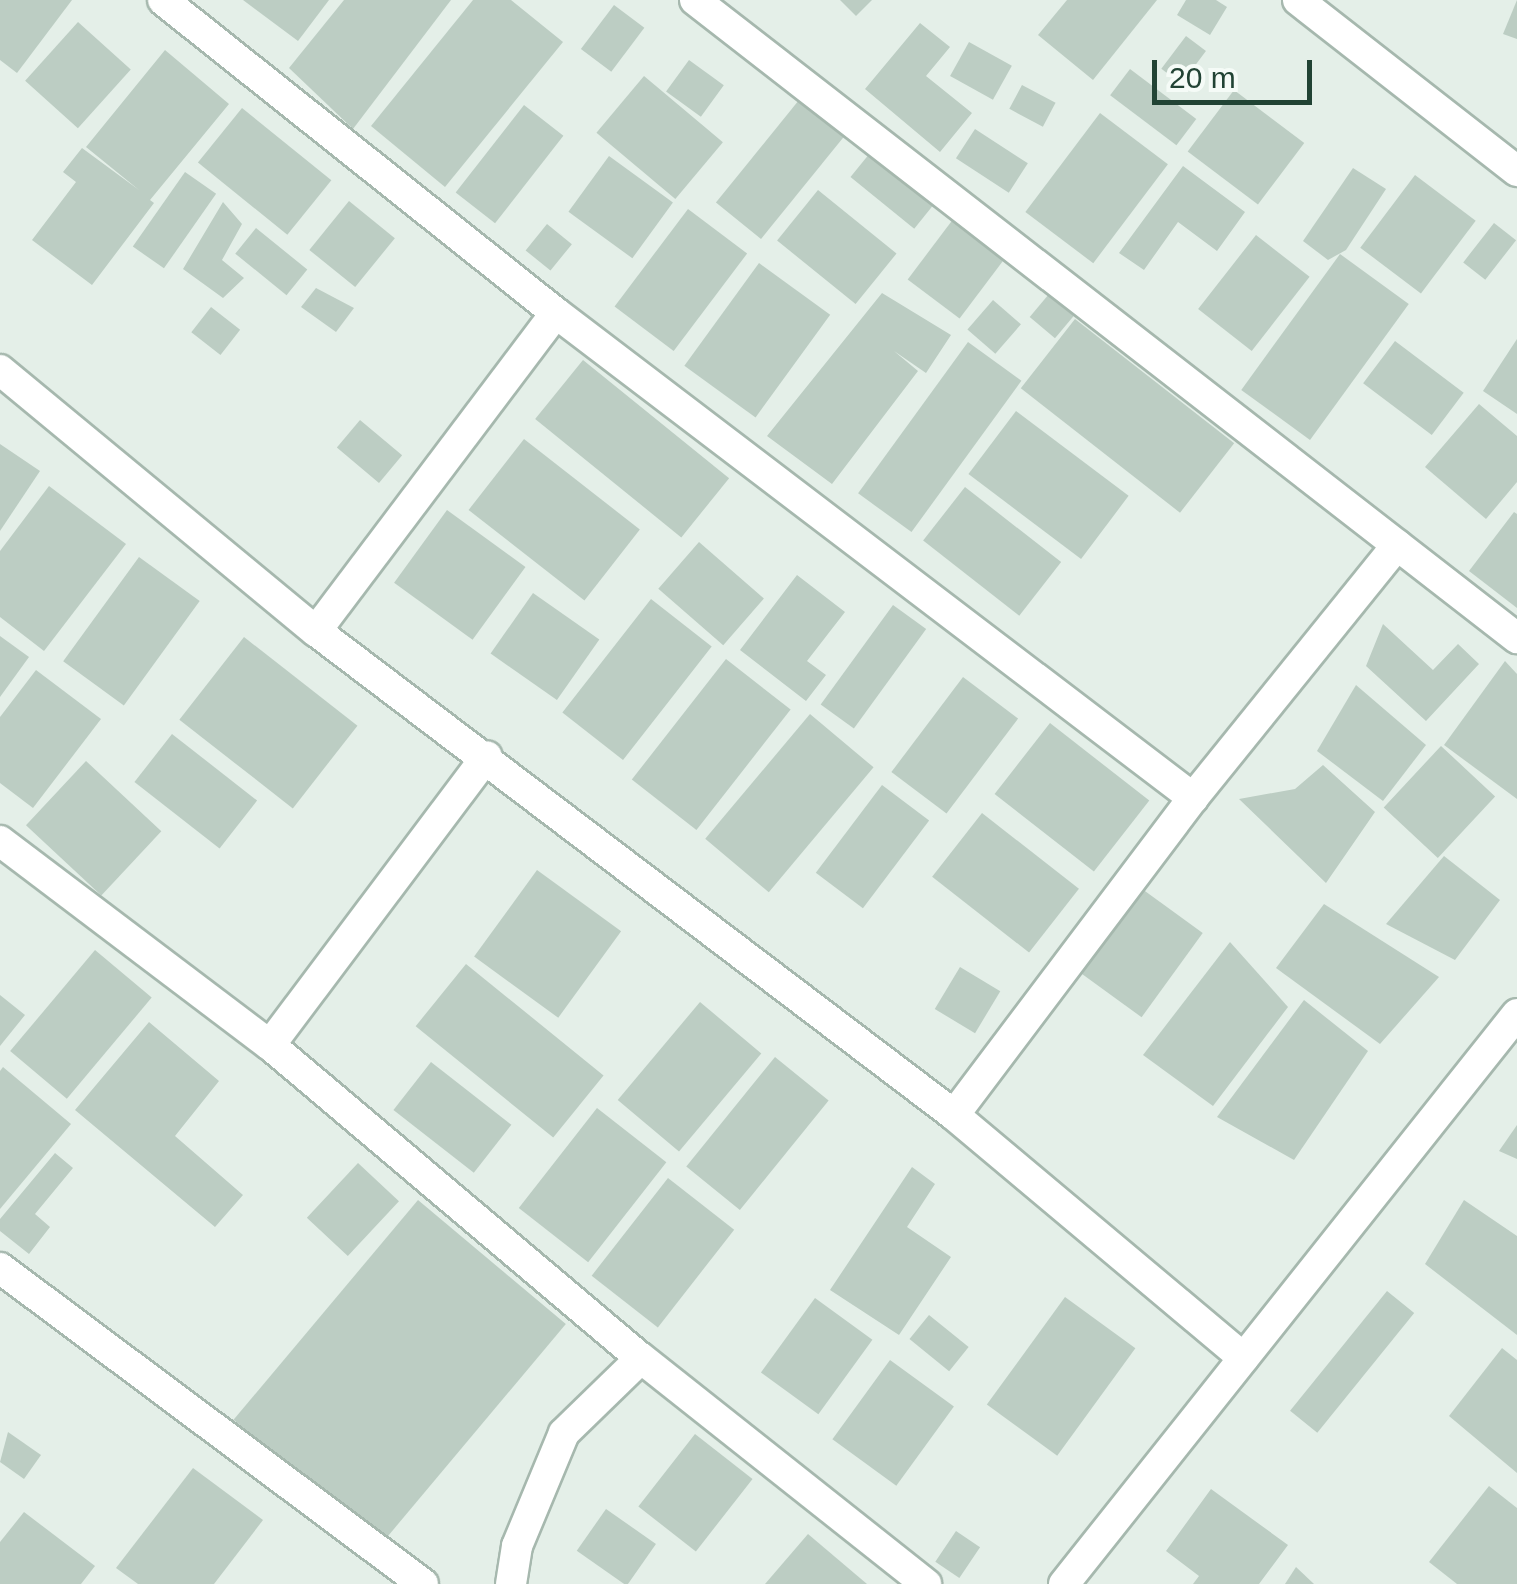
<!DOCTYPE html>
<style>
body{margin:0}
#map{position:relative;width:1517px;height:1584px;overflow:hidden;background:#e4efe8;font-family:Helvetica,sans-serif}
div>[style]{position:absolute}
.building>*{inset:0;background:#bccdc3;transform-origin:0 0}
.roads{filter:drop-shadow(2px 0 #a6b8ae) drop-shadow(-2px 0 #a6b8ae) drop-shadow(0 2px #a6b8ae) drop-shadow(0 -2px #a6b8ae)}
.minor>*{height:30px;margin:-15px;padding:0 15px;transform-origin:15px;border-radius:15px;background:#fff}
span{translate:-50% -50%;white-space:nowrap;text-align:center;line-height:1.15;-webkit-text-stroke:10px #f5fbf7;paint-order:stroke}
.scale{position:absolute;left:1152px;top:60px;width:160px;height:45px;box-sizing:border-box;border:5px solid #214334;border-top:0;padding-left:12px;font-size:30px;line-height:35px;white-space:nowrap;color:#214334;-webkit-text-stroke:8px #f5fbf7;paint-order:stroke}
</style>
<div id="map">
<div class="building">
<div style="clip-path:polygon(0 0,72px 0,17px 73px,0 60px)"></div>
<div style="clip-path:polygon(243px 0,329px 0,298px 41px)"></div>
<div style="clip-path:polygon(344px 0,451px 0,353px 129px,289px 68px)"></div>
<div style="clip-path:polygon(473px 0,511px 0,563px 42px,445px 187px,371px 126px)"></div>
<div style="clip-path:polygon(840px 0,872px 0,856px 16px)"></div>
<div style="clip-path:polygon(1067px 0,1157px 0,1093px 80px,1038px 35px)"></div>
<div style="clip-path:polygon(1186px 0,1216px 0,1227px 7px,1210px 35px,1177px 15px)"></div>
<div style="clip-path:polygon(1517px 0,1517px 39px,1503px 34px)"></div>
<div style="left:614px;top:5px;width:38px;height:55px;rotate:37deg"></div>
<div style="left:78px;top:22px;width:71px;height:79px;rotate:42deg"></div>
<div style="clip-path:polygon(920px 23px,950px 47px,926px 76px,972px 113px,940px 152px,865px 89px)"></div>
<div style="left:1186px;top:36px;width:25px;height:41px;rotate:37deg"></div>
<div style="left:969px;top:42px;width:49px;height:39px;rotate:29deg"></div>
<div style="clip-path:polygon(165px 50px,229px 104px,150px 200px,154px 203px,92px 285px,32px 240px,76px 182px,63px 172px,82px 148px,139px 190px,86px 147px)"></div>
<div style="left:689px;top:60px;width:43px;height:39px;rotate:36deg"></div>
<div style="left:1130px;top:69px;width:83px;height:33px;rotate:37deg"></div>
<div style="left:644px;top:76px;width:103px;height:74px;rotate:40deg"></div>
<div style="left:1022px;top:85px;width:38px;height:27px;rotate:28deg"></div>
<div style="left:1234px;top:90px;width:88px;height:77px;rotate:37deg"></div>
<div style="left:799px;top:100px;width:58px;height:132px;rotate:39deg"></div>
<div style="left:524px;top:105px;width:50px;height:111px;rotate:38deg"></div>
<div style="left:242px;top:108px;width:115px;height:70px;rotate:39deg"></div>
<div style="left:1100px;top:113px;width:85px;height:124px;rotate:37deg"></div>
<div style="left:975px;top:129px;width:63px;height:35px;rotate:33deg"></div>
<div style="left:870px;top:153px;width:82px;height:31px;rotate:39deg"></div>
<div style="left:609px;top:156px;width:79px;height:69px;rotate:36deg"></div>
<div style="clip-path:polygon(1183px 166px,1245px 212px,1217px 251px,1178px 222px,1144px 270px,1119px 253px)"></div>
<div style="clip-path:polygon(1353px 168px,1386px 189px,1346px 250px,1328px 260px,1303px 241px)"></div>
<div style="left:185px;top:172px;width:38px;height:91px;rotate:35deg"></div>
<div style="left:1415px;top:175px;width:76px;height:91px;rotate:37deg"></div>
<div style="left:818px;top:190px;width:101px;height:65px;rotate:39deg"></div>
<div style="left:349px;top:201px;width:59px;height:63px;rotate:39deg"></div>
<div style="clip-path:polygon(223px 202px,242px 224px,222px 260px,244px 278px,223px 298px,183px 269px)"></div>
<div style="left:688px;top:209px;width:74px;height:122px;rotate:37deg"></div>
<div style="left:954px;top:218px;width:65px;height:77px;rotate:37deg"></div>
<div style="left:1494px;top:223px;width:28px;height:50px;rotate:38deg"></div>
<div style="left:547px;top:224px;width:32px;height:34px;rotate:39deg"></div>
<div style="left:256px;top:228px;width:66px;height:33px;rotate:39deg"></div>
<div style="left:1256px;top:235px;width:68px;height:94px;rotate:38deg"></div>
<div style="left:1340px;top:254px;width:85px;height:168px;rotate:36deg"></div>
<div style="left:759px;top:263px;width:88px;height:127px;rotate:36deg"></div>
<div style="clip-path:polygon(316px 288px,354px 308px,336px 332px,301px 307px)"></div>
<div style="clip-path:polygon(882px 293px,951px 335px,926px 373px,894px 351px,918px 371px,832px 484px,767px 436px)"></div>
<div style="left:1049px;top:294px;width:33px;height:30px;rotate:40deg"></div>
<div style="left:993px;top:300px;width:37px;height:39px;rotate:41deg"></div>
<div style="left:211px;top:307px;width:37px;height:32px;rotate:38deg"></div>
<div style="left:1075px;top:319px;width:202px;height:88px;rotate:38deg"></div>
<div style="clip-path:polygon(1517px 339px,1517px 414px,1483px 391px)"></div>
<div style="left:1395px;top:341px;width:86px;height:53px;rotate:37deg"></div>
<div style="left:968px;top:342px;width:66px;height:187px;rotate:36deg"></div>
<div style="left:583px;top:360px;width:188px;height:76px;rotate:39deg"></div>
<div style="clip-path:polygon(1479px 404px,1517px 436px,1517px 482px,1486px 519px,1425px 467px)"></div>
<div style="left:1016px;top:411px;width:141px;height:79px;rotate:37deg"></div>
<div style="left:360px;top:420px;width:55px;height:36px;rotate:40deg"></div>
<div style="left:524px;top:439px;width:147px;height:90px;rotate:38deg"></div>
<div style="clip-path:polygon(0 444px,40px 471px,0 531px)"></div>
<div style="clip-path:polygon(49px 486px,126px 544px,44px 651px,0 617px,0 551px)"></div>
<div style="left:965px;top:487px;width:122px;height:68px;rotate:38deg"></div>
<div style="left:447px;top:510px;width:97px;height:90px;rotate:36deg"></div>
<div style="clip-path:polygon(1514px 512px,1517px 514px,1517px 608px,1469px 571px)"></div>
<div style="left:699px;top:542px;width:86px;height:62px;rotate:41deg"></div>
<div style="left:139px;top:557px;width:75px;height:129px;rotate:36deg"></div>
<div style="clip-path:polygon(797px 575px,845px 612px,807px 661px,826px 675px,806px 701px,740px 650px)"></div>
<div style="left:533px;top:593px;width:81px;height:74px;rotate:35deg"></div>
<div style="left:651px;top:599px;width:77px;height:144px;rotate:38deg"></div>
<div style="left:893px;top:605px;width:41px;height:123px;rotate:36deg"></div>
<div style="clip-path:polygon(1383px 624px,1433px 670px,1458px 644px,1479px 664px,1426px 721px,1366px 666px)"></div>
<div style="clip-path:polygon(0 636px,29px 657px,0 697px)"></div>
<div style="left:244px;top:637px;width:144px;height:105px;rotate:38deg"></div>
<div style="left:726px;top:659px;width:82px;height:153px;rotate:38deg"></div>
<div style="clip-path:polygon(1505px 661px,1517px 674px,1517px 799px,1444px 745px)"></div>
<div style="clip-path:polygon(36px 670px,101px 719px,33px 808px,0 783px,0 717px)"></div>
<div style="left:963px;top:677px;width:69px;height:119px;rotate:37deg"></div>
<div style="clip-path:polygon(1356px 685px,1426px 745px,1383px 801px,1317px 751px)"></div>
<div style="left:810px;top:714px;width:83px;height:163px;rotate:40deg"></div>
<div style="left:1050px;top:723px;width:126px;height:90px;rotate:38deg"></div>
<div style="left:172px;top:734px;width:108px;height:61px;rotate:38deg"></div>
<div style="left:1441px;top:746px;width:74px;height:84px;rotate:43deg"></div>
<div style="left:86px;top:761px;width:103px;height:88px;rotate:43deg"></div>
<div style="clip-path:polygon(1323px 765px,1375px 812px,1326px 883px,1239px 799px,1295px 789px)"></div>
<div style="left:882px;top:785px;width:59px;height:110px;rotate:37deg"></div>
<div style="left:982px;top:813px;width:123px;height:81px;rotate:38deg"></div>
<div style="clip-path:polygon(1444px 856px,1500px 900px,1455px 960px,1386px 924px)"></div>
<div style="left:537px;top:870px;width:104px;height:107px;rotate:36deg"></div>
<div style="left:1138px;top:886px;width:80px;height:104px;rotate:36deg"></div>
<div style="clip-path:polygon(1324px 904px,1439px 977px,1380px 1044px,1276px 968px)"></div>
<div style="clip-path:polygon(1230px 942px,1288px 1007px,1213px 1106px,1143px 1055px)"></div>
<div style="left:95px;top:950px;width:74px;height:132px;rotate:40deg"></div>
<div style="left:466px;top:964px;width:177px;height:80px;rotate:39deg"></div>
<div style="left:960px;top:967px;width:47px;height:49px;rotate:31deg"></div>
<div style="clip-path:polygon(0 995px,25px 1015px,0 1046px)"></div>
<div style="clip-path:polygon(1304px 1000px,1368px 1051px,1294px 1160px,1217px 1117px)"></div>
<div style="left:700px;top:1002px;width:80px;height:128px;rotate:40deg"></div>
<div style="clip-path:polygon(149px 1022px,219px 1081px,175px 1136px,243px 1195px,215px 1227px,75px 1110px)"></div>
<div style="left:775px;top:1057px;width:69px;height:141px;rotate:39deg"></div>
<div style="left:431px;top:1062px;width:102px;height:61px;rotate:38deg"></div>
<div style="clip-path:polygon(3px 1067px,71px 1124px,0 1209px,0 1071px)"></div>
<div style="left:597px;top:1108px;width:88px;height:127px;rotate:38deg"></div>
<div style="clip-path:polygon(1517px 1125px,1517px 1159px,1499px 1151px)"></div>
<div style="clip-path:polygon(55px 1153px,73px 1168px,35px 1214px,50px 1227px,29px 1254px,0 1231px,0 1219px)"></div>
<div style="left:358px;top:1163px;width:56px;height:75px;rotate:43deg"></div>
<div style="clip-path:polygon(912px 1167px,935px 1184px,907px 1227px,951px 1257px,899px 1335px,830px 1290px)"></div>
<div style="left:668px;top:1178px;width:84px;height:124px;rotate:38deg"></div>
<div style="left:418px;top:1200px;width:193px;height:287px;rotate:40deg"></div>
<div style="clip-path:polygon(1464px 1200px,1517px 1236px,1517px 1335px,1425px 1264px)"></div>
<div style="left:1387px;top:1291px;width:35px;height:154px;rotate:39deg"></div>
<div style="left:1065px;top:1297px;width:87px;height:133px;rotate:36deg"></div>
<div style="left:815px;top:1298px;width:71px;height:92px;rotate:36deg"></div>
<div style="left:929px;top:1315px;width:51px;height:31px;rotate:39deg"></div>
<div style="clip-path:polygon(1502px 1348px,1517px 1360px,1517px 1473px,1449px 1416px)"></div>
<div style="left:890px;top:1360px;width:79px;height:98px;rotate:36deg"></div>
<div style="clip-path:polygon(8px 1432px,41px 1455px,24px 1479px,0 1462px)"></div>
<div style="left:695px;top:1434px;width:73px;height:92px;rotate:38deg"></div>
<div style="clip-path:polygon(193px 1468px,263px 1520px,214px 1584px,138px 1584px,116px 1568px)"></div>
<div style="clip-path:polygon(1489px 1486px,1517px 1508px,1517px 1584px,1457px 1584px,1429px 1562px)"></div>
<div style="clip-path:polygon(1211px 1489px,1288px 1545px,1259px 1584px,1193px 1584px,1199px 1576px,1166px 1551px)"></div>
<div style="left:606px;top:1509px;width:61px;height:51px;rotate:35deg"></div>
<div style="clip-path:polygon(24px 1512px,95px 1566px,81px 1584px,0 1584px,0 1542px)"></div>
<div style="left:956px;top:1531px;width:29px;height:37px;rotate:34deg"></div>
<div style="clip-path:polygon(808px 1534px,867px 1584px,765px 1584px)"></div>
<div style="clip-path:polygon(1296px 1567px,1314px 1584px,1285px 1584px)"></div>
</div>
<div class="roads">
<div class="minor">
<div style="left:163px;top:0;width:502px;rotate:38.54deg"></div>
<div style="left:556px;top:313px;width:801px;rotate:37.28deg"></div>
<div style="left:695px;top:0;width:1041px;rotate:37.82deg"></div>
<div style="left:1298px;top:0;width:278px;rotate:38deg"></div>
<div style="left:0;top:370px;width:410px;rotate:39.6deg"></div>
<div style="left:316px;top:631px;width:801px;rotate:37.18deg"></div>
<div style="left:954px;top:1115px;width:378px;rotate:40deg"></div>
<div style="left:316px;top:631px;width:398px;rotate:-53deg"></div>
<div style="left:0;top:841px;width:338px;rotate:37.1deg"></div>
<div style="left:270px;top:1045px;width:485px;rotate:40.2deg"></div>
<div style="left:641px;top:1358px;width:364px;rotate:38.4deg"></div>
<div style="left:270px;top:1045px;width:361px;rotate:-53.1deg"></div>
<div style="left:954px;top:1115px;width:397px;rotate:-53deg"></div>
<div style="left:1193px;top:798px;width:325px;rotate:-51.1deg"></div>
<div style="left:0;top:1268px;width:528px;rotate:36.76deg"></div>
<div style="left:511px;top:1584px;width:38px;rotate:-81deg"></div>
<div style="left:517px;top:1546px;width:122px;rotate:-67.4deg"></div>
<div style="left:564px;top:1433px;width:107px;rotate:-44.2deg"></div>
<div style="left:1064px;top:1584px;width:728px;rotate:-51.52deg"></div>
</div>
</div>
<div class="scale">20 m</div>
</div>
